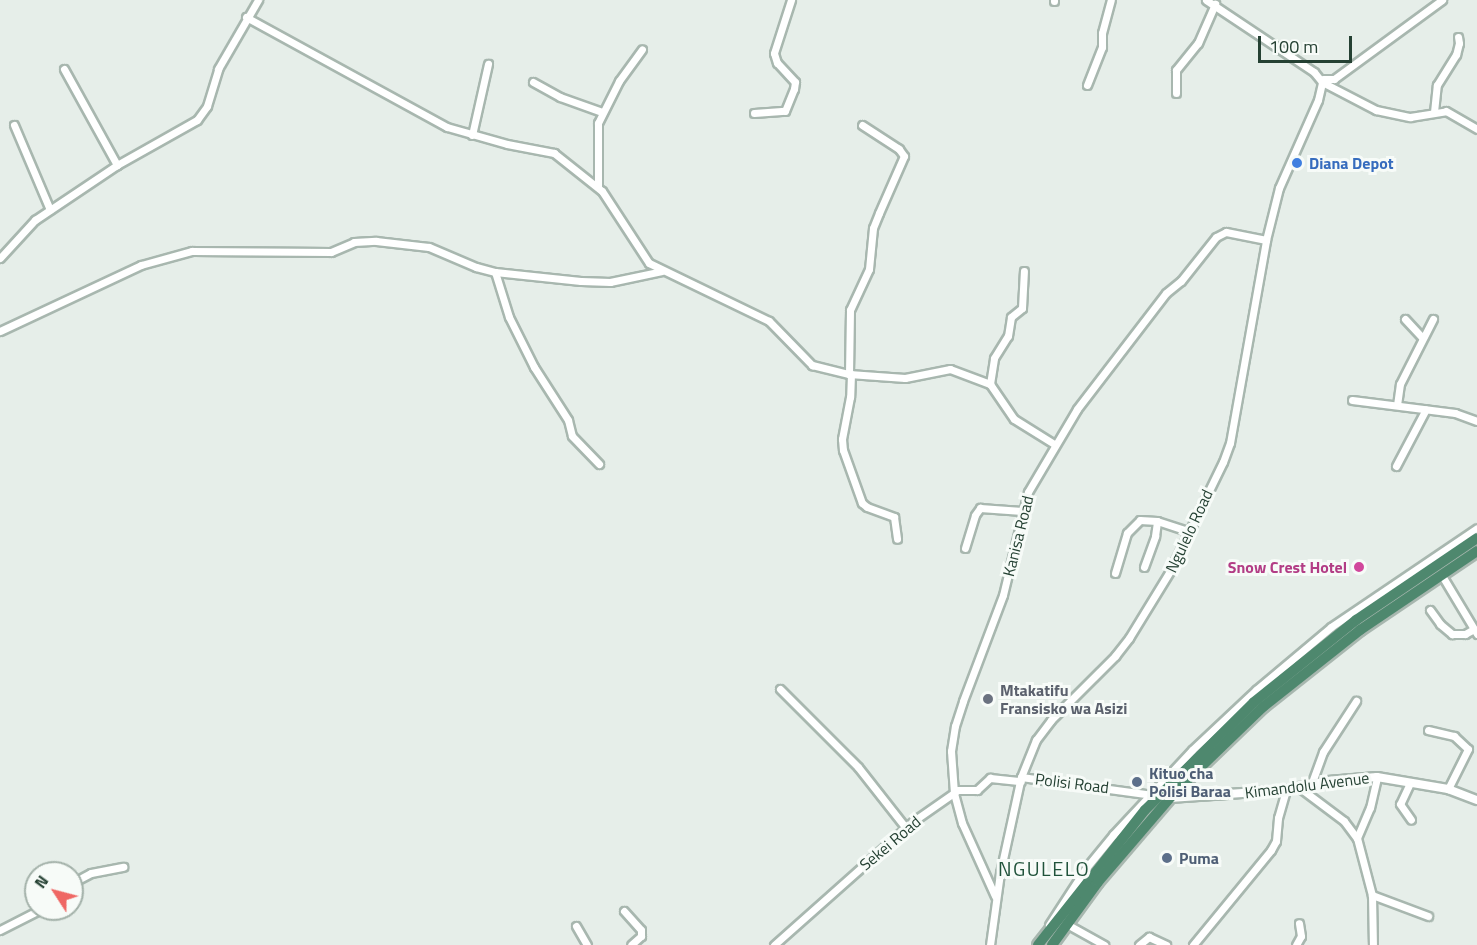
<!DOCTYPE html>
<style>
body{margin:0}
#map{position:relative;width:1477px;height:945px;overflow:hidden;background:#e6eee9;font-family:"Titillium Web",sans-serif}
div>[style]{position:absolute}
.roads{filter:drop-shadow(2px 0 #a8b7af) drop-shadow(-2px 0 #a8b7af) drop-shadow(0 2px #a8b7af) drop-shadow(0 -2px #a8b7af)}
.minor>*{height:7px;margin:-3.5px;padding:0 3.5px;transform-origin:3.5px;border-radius:3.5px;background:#fff}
.tertiary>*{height:8px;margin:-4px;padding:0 4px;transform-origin:4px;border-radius:4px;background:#fff}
.trunk>*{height:10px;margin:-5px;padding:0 5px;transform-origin:5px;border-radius:5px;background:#4e886e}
.dots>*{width:16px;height:16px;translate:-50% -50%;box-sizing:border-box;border:3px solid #f7fbf8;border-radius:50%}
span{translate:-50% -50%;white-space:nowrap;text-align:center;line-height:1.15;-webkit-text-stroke:6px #f7fbf8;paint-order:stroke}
.shop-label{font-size:16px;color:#366cbe;font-weight:700}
.left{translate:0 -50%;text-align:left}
.street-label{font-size:16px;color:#254133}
.hotel-label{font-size:16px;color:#b23c85;font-weight:700}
.right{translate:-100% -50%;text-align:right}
.worship-label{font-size:16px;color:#5b616d;font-weight:700}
.service-label{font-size:16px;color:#4e5e75;font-weight:700}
.quarter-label{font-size:20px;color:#21533b;letter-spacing:1.5px}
.north{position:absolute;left:24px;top:861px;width:60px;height:60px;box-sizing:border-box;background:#f7fbf8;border:2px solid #a3b1a9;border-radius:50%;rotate:306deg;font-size:16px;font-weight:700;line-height:24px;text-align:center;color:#254133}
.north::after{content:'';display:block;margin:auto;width:21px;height:27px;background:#ef6764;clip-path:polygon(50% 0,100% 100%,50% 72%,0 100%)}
.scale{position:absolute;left:1258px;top:36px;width:94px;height:27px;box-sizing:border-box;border:3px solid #254133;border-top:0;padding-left:8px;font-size:18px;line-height:21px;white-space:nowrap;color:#254133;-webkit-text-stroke:4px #f7fbf8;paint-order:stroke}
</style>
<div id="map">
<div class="roads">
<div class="minor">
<div style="left:1206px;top:0;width:130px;rotate:33.7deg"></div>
<div style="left:1314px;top:72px;width:13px;rotate:51deg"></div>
<div style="left:1322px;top:82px;width:61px;rotate:27.4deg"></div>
<div style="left:1376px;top:110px;width:35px;rotate:12deg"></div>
<div style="left:1410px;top:117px;width:36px;rotate:-9deg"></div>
<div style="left:1446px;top:111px;width:36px;rotate:30deg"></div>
<div style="left:1054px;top:1px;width:1px;rotate:-90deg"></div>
<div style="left:246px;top:17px;width:229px;rotate:28.7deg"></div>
<div style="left:447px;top:127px;width:62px;rotate:15.8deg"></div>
<div style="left:507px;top:144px;width:48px;rotate:10.8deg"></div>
<div style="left:554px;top:153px;width:61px;rotate:38.4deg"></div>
<div style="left:602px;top:191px;width:86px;rotate:56.9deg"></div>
<div style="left:649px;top:263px;width:133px;rotate:25.8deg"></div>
<div style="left:769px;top:321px;width:62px;rotate:45.7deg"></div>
<div style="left:812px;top:365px;width:38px;rotate:14deg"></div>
<div style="left:849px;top:374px;width:56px;rotate:4.1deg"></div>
<div style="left:905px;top:378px;width:46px;rotate:-11.3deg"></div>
<div style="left:950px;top:369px;width:43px;rotate:20.6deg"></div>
<div style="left:990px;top:384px;width:42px;rotate:55.6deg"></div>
<div style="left:1014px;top:419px;width:47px;rotate:32deg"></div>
<div style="left:64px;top:69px;width:110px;rotate:61.1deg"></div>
<div style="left:1323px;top:79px;width:11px"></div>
<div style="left:1334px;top:79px;width:134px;rotate:-36.2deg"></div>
<div style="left:533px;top:82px;width:31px;rotate:29deg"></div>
<div style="left:560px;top:97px;width:45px;rotate:19.7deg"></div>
<div style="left:1087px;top:85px;width:41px;rotate:-68.5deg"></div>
<div style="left:1102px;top:47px;width:14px;rotate:-90deg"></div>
<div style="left:1102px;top:33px;width:34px;rotate:-75deg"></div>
<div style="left:1176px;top:93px;width:23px;rotate:-90deg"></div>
<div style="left:1176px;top:70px;width:35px;rotate:-51deg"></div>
<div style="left:1198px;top:43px;width:43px;rotate:-66.4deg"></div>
<div style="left:1434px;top:112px;width:27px;rotate:-84deg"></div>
<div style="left:1437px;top:85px;width:36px;rotate:-58deg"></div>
<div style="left:1456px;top:55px;width:12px;rotate:-76deg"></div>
<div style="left:1459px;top:43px;width:6px;rotate:-99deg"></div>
<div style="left:754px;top:113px;width:31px;rotate:-4deg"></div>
<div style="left:785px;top:111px;width:24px;rotate:-68deg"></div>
<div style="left:794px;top:89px;width:7px;rotate:-82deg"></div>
<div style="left:795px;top:82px;width:26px;rotate:-133deg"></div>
<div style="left:777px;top:63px;width:10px;rotate:-107deg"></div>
<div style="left:774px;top:53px;width:56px;rotate:-72.2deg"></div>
<div style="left:14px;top:125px;width:92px;rotate:67deg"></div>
<div style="left:472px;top:135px;width:73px;rotate:-77.3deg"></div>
<div style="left:598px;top:187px;width:64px;rotate:-90deg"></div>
<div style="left:598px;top:123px;width:47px;rotate:-63.4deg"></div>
<div style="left:619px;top:81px;width:39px;rotate:-54deg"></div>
<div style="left:0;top:258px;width:52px;rotate:-47.4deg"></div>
<div style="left:35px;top:220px;width:99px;rotate:-33.9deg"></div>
<div style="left:117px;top:165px;width:92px;rotate:-29.4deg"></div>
<div style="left:197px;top:120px;width:17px;rotate:-54deg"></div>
<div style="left:207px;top:106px;width:39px;rotate:-73deg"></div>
<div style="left:218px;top:69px;width:80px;rotate:-59.9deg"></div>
<div style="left:495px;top:272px;width:47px;rotate:72.7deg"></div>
<div style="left:509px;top:317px;width:56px;rotate:63.4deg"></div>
<div style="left:534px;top:367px;width:63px;rotate:57.3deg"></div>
<div style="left:568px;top:420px;width:16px;rotate:76deg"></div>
<div style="left:572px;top:436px;width:39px;rotate:46deg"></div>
<div style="left:1405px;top:319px;width:25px;rotate:47deg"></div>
<div style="left:0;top:331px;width:156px;rotate:-25.1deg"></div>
<div style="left:141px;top:265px;width:53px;rotate:-15.4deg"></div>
<div style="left:192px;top:251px;width:139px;rotate:0.4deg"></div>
<div style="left:331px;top:252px;width:25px;rotate:-23deg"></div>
<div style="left:354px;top:242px;width:22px;rotate:-3deg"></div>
<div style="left:376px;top:241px;width:53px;rotate:6.5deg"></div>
<div style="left:429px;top:247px;width:51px;rotate:23.1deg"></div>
<div style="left:476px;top:267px;width:20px;rotate:15deg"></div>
<div style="left:495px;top:272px;width:86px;rotate:6deg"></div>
<div style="left:581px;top:281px;width:29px;rotate:2deg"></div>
<div style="left:610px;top:282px;width:53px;rotate:-11.9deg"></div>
<div style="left:849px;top:374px;width:64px;rotate:-89.1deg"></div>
<div style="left:850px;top:310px;width:45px;rotate:-65.1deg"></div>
<div style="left:869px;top:269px;width:41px;rotate:-84.4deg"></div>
<div style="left:873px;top:228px;width:16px;rotate:-68deg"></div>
<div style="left:879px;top:213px;width:62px;rotate:-66.3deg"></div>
<div style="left:904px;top:156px;width:9px;rotate:-126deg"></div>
<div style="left:899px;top:149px;width:44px;rotate:-147deg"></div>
<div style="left:851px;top:374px;width:23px;rotate:92deg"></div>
<div style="left:850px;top:397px;width:43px;rotate:100.8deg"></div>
<div style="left:842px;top:439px;width:11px;rotate:85deg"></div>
<div style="left:843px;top:450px;width:56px;rotate:70.3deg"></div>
<div style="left:862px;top:503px;width:6px;rotate:39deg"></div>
<div style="left:867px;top:507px;width:29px;rotate:20deg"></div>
<div style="left:894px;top:517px;width:22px;rotate:82deg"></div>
<div style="left:990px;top:384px;width:26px;rotate:-81deg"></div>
<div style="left:994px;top:358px;width:26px;rotate:-58deg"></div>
<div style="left:1008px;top:336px;width:19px;rotate:-81deg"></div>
<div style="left:1011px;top:317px;width:14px;rotate:-39deg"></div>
<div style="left:1022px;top:308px;width:37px;rotate:-87deg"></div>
<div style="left:1352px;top:400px;width:104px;rotate:7.2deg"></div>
<div style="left:1455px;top:413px;width:23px;rotate:20deg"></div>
<div style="left:1397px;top:405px;width:21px;rotate:-82deg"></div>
<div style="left:1400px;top:384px;width:73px;rotate:-63.1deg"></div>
<div style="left:1396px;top:466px;width:64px;rotate:-62.2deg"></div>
<div style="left:965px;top:548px;width:34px;rotate:-73deg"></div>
<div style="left:975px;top:515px;width:9px;rotate:-54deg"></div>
<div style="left:980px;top:508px;width:42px;rotate:4.1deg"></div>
<div style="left:1144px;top:567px;width:33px;rotate:-70deg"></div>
<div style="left:1155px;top:536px;width:15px;rotate:-82deg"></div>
<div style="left:1115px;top:573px;width:42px;rotate:-73.3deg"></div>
<div style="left:1127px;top:533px;width:18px;rotate:-45deg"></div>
<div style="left:1140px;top:520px;width:17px;rotate:3deg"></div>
<div style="left:1157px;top:521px;width:35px;rotate:18deg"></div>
<div style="left:1441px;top:574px;width:70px;rotate:59deg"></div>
<div style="left:1430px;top:610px;width:17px;rotate:54deg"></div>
<div style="left:1440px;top:624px;width:16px;rotate:40deg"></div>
<div style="left:1452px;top:634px;width:13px"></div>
<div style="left:1465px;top:634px;width:10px;rotate:-29deg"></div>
<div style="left:780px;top:689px;width:110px;rotate:45deg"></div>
<div style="left:858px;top:767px;width:78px;rotate:51.8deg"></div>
<div style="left:1428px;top:730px;width:27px;rotate:13deg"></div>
<div style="left:1454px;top:736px;width:19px;rotate:43deg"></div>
<div style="left:1468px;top:749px;width:45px;rotate:116.6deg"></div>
<div style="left:1021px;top:777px;width:133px;rotate:7.8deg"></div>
<div style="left:1410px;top:783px;width:23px;rotate:115deg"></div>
<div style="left:1400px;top:804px;width:19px;rotate:55deg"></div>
<div style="left:1311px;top:785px;width:35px;rotate:-70deg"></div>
<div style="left:1323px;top:752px;width:61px;rotate:-57.1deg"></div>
<div style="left:1300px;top:788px;width:55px;rotate:36.9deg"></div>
<div style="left:1344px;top:821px;width:21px;rotate:53deg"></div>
<div style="left:1357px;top:838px;width:59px;rotate:75.3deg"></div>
<div style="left:1372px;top:895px;width:50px;rotate:88.9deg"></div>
<div style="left:1357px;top:838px;width:33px;rotate:-67deg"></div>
<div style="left:1370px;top:808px;width:32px;rotate:-77deg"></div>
<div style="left:72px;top:883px;width:21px;rotate:-28deg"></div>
<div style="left:91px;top:873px;width:33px;rotate:-11deg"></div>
<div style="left:1372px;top:895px;width:60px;rotate:20.6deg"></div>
<div style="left:995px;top:896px;width:80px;rotate:-114.3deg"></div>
<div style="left:962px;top:823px;width:31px;rotate:-105deg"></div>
<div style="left:954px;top:793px;width:42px;rotate:-94.1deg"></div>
<div style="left:951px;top:751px;width:25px;rotate:-81deg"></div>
<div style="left:955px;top:726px;width:26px;rotate:-72deg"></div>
<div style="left:963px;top:701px;width:113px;rotate:-69.3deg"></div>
<div style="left:1003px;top:595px;width:106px;rotate:-76.4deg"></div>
<div style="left:1028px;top:492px;width:96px;rotate:-59.4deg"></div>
<div style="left:1077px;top:409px;width:146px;rotate:-52.5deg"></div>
<div style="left:1166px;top:293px;width:19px;rotate:-39deg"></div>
<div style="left:1181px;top:281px;width:56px;rotate:-51.5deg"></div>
<div style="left:1216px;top:237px;width:11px;rotate:-27deg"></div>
<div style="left:1226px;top:232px;width:41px;rotate:11.3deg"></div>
<div style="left:624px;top:911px;width:25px;rotate:48deg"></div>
<div style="left:641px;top:930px;width:6px;rotate:90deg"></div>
<div style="left:641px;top:936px;width:13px;rotate:138deg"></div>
<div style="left:1049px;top:925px;width:68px;rotate:-57deg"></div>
<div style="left:1086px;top:868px;width:43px;rotate:-50.7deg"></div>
<div style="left:1113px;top:835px;width:116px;rotate:-47.1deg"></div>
<div style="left:1192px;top:750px;width:88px;rotate:-43.2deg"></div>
<div style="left:1256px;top:690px;width:98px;rotate:-40deg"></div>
<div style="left:1331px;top:627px;width:176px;rotate:-34.1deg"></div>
<div style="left:576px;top:926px;width:22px;rotate:60deg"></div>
<div style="left:1072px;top:927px;width:37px;rotate:29deg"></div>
<div style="left:0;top:930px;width:46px;rotate:-27.1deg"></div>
<div style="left:774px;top:945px;width:188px;rotate:-41.6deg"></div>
<div style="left:915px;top:820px;width:52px;rotate:-34.9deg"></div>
<div style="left:958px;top:790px;width:19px"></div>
<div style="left:977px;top:790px;width:18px;rotate:-43deg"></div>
<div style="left:990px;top:778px;width:31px;rotate:6deg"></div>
<div style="left:990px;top:945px;width:73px;rotate:-82.1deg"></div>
<div style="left:1000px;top:873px;width:98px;rotate:-77.7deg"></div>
<div style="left:1021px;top:777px;width:40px;rotate:-68deg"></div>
<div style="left:1036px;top:740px;width:25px;rotate:-53deg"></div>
<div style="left:1051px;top:720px;width:91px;rotate:-45deg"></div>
<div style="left:1115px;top:656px;width:23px;rotate:-52deg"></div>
<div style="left:1129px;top:638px;width:79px;rotate:-58.5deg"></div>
<div style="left:1170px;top:571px;width:121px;rotate:-64.1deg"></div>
<div style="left:1223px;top:462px;width:20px;rotate:-70deg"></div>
<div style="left:1230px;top:443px;width:206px;rotate:-79.9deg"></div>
<div style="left:1266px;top:240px;width:54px;rotate:-76deg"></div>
<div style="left:1279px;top:188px;width:96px;rotate:-66.1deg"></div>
<div style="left:1318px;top:100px;width:18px;rotate:-77deg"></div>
<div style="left:1139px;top:945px;width:13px;rotate:-39deg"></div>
<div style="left:1149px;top:937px;width:19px;rotate:25deg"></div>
<div style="left:1193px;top:945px;width:123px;rotate:-50.6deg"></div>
<div style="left:1271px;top:850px;width:10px;rotate:-61deg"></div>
<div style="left:1276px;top:841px;width:23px;rotate:-85deg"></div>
<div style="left:1278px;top:818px;width:29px;rotate:-74deg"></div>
<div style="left:1296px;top:945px;width:10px;rotate:-61deg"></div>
<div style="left:1301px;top:936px;width:13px;rotate:-99deg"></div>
</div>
<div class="tertiary">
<div style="left:1170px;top:798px;width:116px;rotate:-3.9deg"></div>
<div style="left:1286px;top:790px;width:43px;rotate:-12.1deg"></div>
<div style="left:1328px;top:781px;width:49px;rotate:-4.7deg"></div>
<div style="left:1377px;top:777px;width:72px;rotate:9.6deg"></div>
<div style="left:1448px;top:789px;width:31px;rotate:21deg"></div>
</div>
<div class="trunk">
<div style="left:1038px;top:945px;width:172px;rotate:-51.6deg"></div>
<div style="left:1145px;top:810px;width:153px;rotate:-44.7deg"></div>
<div style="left:1254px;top:702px;width:131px;rotate:-38.8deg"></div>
<div style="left:1356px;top:620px;width:146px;rotate:-34.1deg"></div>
<div style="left:1052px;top:945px;width:78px;rotate:-53.9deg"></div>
<div style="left:1098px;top:882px;width:120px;rotate:-49.4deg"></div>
<div style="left:1176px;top:791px;width:121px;rotate:-44deg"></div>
<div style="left:1263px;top:707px;width:124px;rotate:-38.4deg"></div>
<div style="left:1360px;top:630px;width:141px;rotate:-34deg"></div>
</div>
</div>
<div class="dots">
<div style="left:1297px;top:163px;background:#3f7fe0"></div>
<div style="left:1359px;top:567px;background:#d1479c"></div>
<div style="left:988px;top:699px;background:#6b7280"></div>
<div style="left:1137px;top:782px;background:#5c6f8a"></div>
<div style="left:1167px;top:858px;background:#5c6f8a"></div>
</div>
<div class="shop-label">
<span class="left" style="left:1309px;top:163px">Diana Depot</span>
</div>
<div class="street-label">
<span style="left:1189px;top:531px;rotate:-65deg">Ngulelo Road</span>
<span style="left:1018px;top:536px;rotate:-76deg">Kanisa Road</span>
<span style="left:1072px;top:783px;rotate:7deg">Polisi Road</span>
<span style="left:1307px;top:785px;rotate:-7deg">Kimandolu Avenue</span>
<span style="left:890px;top:843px;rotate:-40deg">Sekei Road</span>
</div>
<div class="hotel-label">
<span class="right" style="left:1347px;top:567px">Snow Crest Hotel</span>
</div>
<div class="worship-label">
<span class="left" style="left:1000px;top:699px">Mtakatifu<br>Fransisko wa Asizi</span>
</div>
<div class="service-label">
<span class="left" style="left:1149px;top:782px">Kituo cha<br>Polisi Baraa</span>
<span class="left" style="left:1179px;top:858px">Puma</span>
</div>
<div class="quarter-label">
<span style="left:1044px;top:868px">NGULELO</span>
</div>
<div class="north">N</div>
<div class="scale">100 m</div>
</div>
